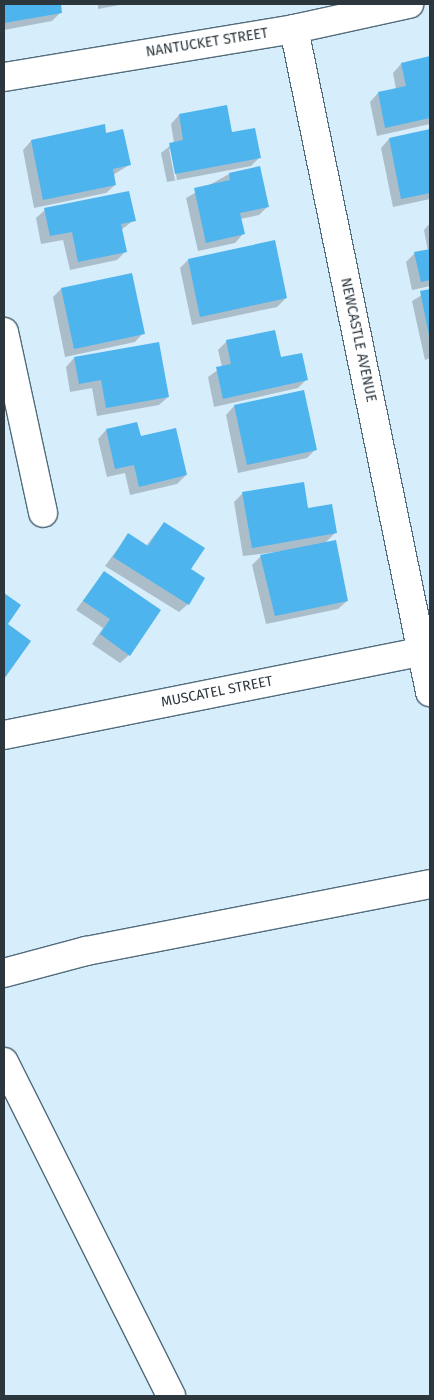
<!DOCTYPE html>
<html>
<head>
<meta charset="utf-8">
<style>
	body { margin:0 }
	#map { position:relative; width:434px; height:1400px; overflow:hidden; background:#d6edfc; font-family:"Fira Sans",sans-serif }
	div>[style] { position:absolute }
	.shadow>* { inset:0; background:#0003 }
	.building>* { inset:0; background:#4db4ed }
	.roads { filter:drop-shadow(1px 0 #526c7c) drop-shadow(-1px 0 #526c7c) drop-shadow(0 1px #526c7c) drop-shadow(0 -1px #526c7c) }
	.minor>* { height:28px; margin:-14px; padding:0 14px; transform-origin:14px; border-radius:14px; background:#fff }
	span { translate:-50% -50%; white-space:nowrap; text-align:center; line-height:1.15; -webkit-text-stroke:4px #fff; paint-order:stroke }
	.street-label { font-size:14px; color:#2b363d }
	.frame { position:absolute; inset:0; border:5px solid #2b363d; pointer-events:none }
</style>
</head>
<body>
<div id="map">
	<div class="shadow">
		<div style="clip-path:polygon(4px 4px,60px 4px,61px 12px,52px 21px,4px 30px)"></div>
		<div style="clip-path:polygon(98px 4px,125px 4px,98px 9px)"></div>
		<div style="clip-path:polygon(430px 58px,430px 124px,377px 136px,370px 102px,378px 93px,396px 89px,393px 73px,401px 64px)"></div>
		<div style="clip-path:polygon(evenodd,179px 115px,231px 133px,259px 158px,251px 166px,167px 182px,161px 153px,174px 143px,171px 124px,179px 115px,169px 149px,172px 149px,177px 180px,175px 180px,169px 149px)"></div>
		<div style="clip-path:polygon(430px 131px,430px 199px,393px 207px,381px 148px,389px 139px)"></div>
		<div style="clip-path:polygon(31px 141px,129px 165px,113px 175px,115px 185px,106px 193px,34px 208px,23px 150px)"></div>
		<div style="clip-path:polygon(229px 174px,268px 206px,259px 215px,240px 219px,243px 234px,235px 243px,198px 251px,186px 198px)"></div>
		<div style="clip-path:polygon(45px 210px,134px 220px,121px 230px,125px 252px,117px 260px,70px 270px,63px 240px,41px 244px,36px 218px)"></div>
		<div style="clip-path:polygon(430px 223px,430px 286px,412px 290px,406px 262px,415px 253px,428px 251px,424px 230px)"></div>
		<div style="clip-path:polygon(188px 260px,286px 298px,277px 307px,192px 325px,180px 268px)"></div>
		<div style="clip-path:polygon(61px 289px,143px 333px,135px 342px,65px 357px,53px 297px)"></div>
		<div style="clip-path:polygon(430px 290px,430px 358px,425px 360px,412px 301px)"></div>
		<div style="clip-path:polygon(227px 341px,280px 359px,306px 380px,298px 388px,214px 407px,208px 377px,222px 367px,218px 350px)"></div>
		<div style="clip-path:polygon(74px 358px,168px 397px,159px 405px,97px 416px,92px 388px,70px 392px,66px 367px)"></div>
		<div style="clip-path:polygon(234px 406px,315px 450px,307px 458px,238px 473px,226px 415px)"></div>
		<div style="clip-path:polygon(106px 430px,140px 438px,186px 475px,177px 484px,130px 495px,125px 473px,107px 477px,98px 439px)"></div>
		<div style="clip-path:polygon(242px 494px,307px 509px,335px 533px,325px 543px,347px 601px,338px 609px,266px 624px,252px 565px,260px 557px,291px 550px,243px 556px,234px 502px)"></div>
		<div style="clip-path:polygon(164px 523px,190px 569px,188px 604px,179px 612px,105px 566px,128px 535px,146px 546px)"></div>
		<div style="clip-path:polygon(104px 572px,129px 655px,120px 663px,92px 644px,103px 628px,76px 610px)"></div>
		<div style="clip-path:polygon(4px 595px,19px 606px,6px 624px,30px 641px,4px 677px)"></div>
	</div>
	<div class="building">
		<div style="clip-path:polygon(4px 4px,61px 4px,62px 13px,4px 23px)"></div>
		<div style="clip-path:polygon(430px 56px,430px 118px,385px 128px,378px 92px,406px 86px,401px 63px)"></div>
		<div style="clip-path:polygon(227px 105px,232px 132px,255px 128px,261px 158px,175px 174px,169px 143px,183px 140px,179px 114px)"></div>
		<div style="clip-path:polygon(105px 124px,106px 133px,123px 129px,131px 165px,113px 169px,116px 185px,43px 200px,31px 140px)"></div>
		<div style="clip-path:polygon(430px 129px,430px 193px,401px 199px,389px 138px)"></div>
		<div style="clip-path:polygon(260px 166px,269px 207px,240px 213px,245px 234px,206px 243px,194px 188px,230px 180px,229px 173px)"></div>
		<div style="clip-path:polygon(129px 191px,136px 221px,121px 224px,127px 252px,78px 262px,72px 232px,50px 236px,44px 208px)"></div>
		<div style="clip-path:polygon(275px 240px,287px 298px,200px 317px,188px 259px)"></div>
		<div style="clip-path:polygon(430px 249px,430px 280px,421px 282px,414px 252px)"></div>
		<div style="clip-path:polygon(132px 273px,145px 334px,74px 349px,61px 288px)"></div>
		<div style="clip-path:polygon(430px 289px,430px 335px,429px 335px,420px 291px)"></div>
		<div style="clip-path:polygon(275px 330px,281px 357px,302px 353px,308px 380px,223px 399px,216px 367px,231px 364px,226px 340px)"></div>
		<div style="clip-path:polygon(159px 342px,169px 397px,106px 408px,101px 380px,79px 384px,74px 357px)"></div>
		<div style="clip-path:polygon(304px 390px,317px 450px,247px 465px,234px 405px)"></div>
		<div style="clip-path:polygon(137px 422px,141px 436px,176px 428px,187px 475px,139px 487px,134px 465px,115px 469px,106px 429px)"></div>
		<div style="clip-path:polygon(304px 482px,308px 508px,332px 504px,337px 533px,252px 548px,242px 492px)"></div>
		<div style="clip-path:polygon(164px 522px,205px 548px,191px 569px,205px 578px,189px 605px,113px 557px,128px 533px,148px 546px)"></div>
		<div style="clip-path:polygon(336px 540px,348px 601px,275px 616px,260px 555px)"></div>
		<div style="clip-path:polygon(104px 571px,161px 610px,130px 656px,100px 634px,110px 619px,83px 601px)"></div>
		<div style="clip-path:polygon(4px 593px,21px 605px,8px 624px,31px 641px,4px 679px)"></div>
	</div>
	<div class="roads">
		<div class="minor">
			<div style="left:294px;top:29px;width:677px;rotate:78.41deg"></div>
			<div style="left:4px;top:77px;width:294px;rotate:-9.4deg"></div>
			<div style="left:294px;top:29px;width:118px;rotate:-12.3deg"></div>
			<div style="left:4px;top:332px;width:185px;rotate:77.8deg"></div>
			<div style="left:4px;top:735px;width:434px;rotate:-11.3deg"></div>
			<div style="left:4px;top:973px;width:85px;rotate:-15deg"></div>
			<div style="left:86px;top:951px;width:350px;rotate:-11deg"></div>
			<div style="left:4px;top:1062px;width:373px;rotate:63.4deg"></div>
		</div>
	</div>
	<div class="street-label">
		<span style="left:207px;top:43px;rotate:-9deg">NANTUCKET STREET</span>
		<span style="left:358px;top:340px;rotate:78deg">NEWCASTLE AVENUE</span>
		<span style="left:217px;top:692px;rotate:-11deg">MUSCATEL STREET</span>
	</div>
	<div class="frame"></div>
</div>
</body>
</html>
